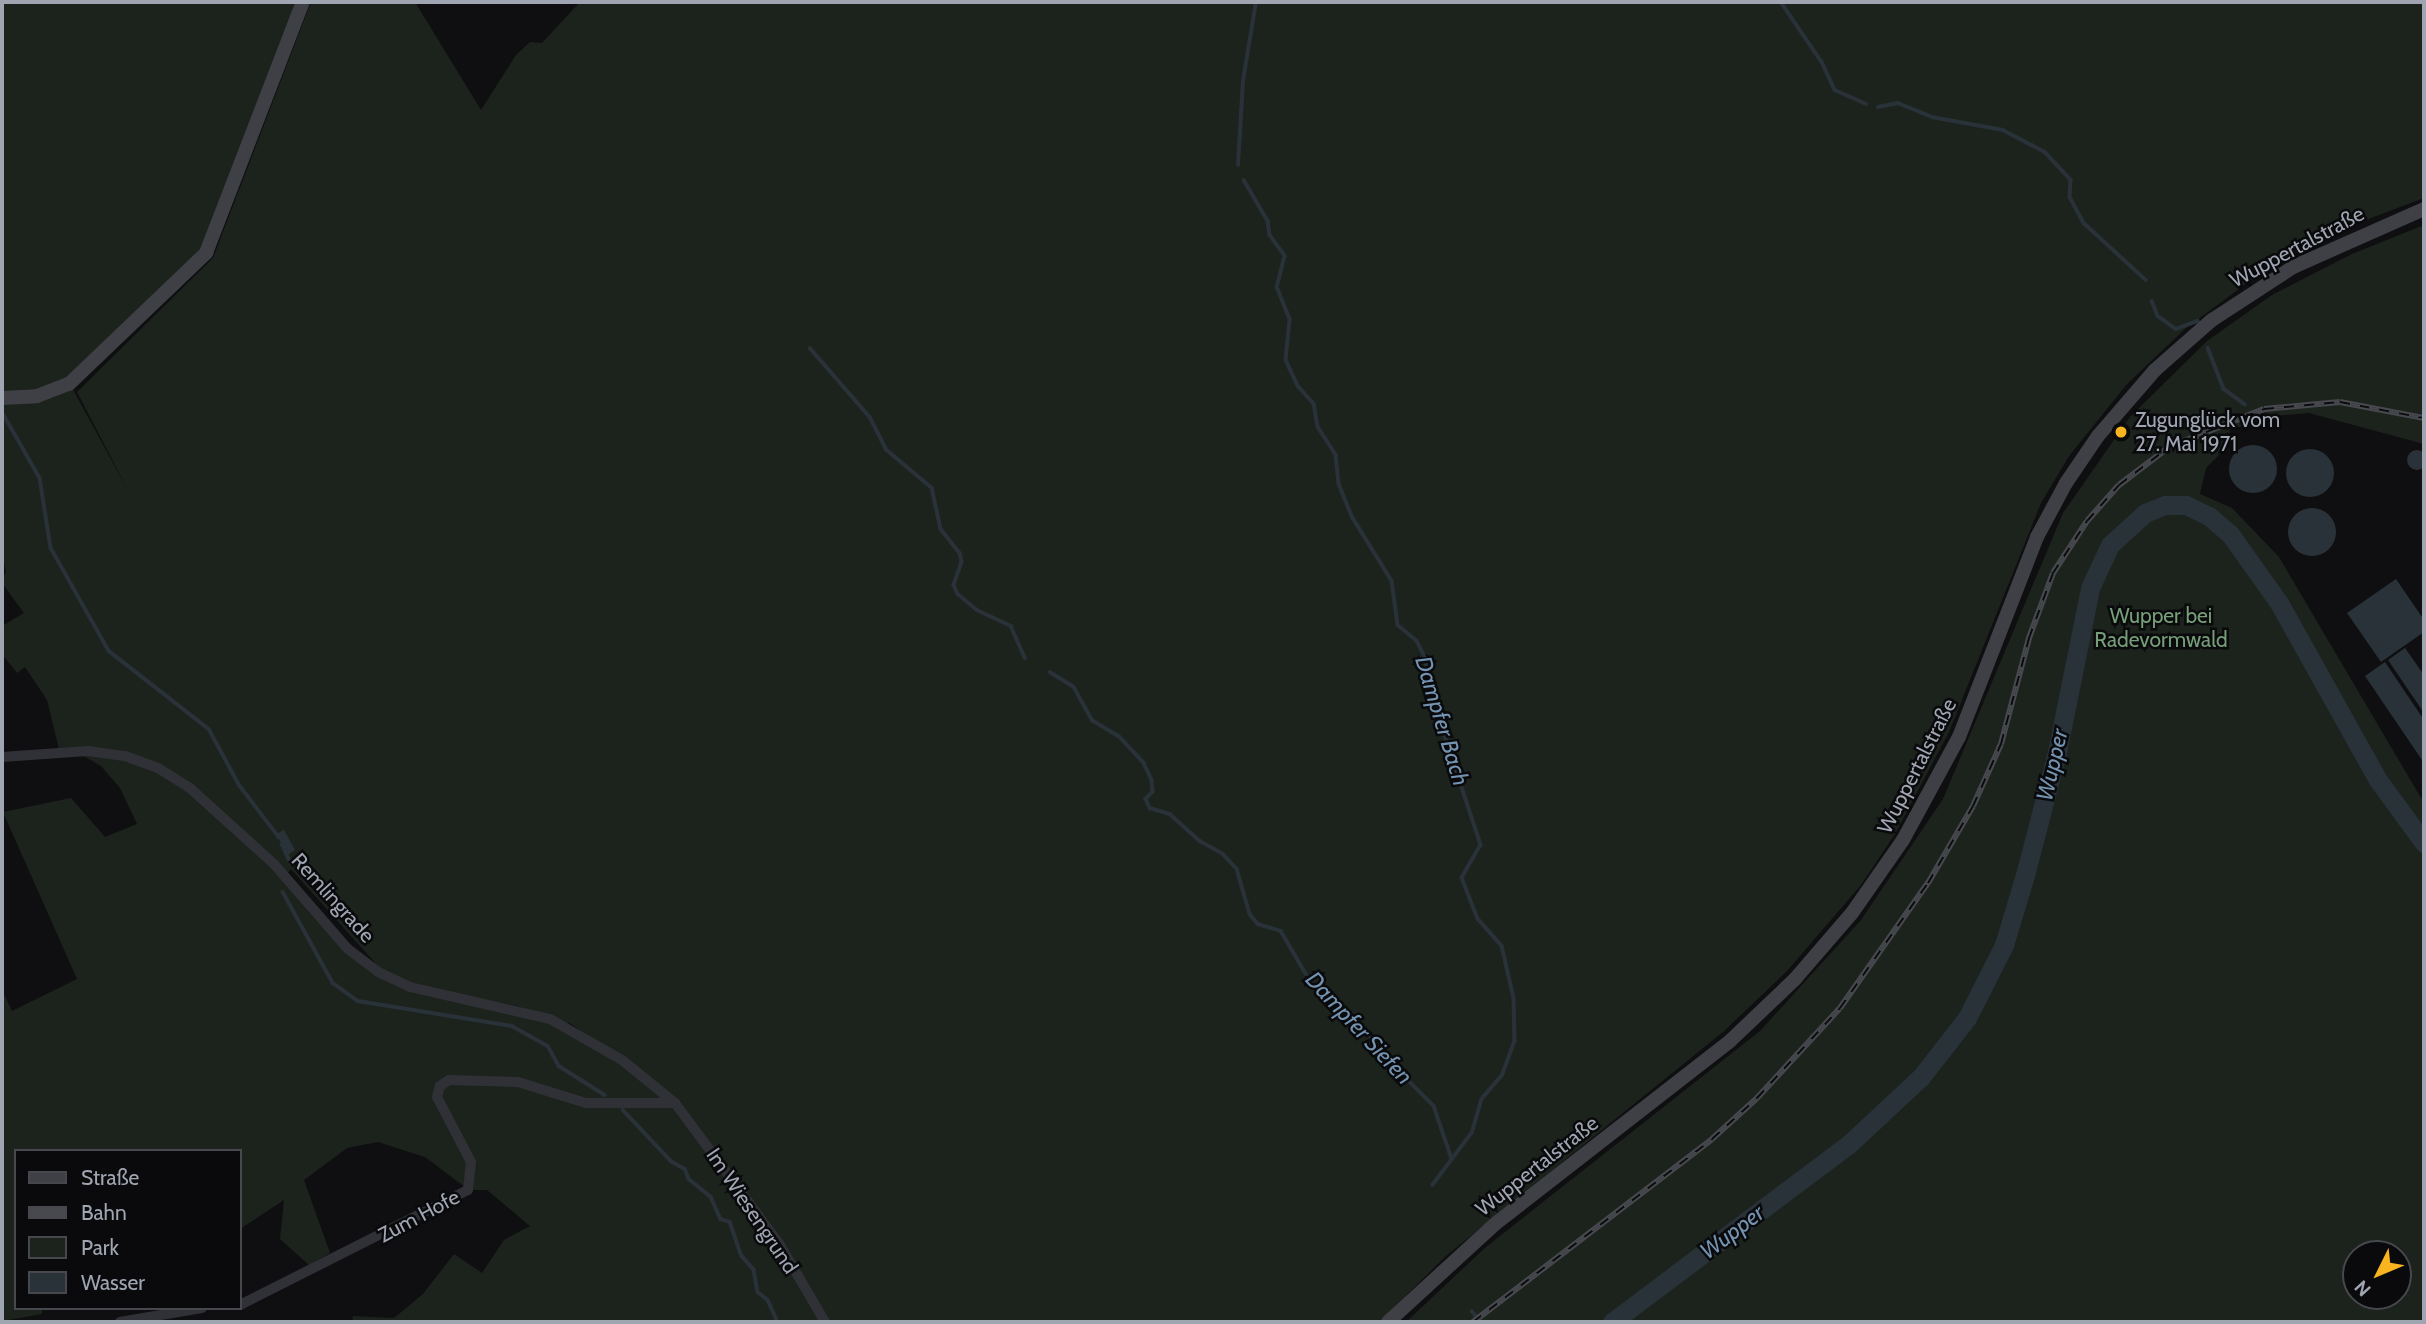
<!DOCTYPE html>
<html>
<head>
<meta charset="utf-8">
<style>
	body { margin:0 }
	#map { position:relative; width:2426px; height:1324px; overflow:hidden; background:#0f0f11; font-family:Cabin,sans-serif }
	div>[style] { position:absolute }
	.green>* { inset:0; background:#1c231d }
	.water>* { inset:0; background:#293239 }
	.round { border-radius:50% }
	.stream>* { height:3.5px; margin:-1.75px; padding:0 1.75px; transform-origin:1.75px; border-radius:1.75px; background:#293239 }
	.river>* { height:19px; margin:-9.5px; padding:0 9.5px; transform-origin:9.5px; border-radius:9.5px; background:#293239 }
	.street>* { height:10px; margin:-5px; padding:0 5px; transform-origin:5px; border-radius:5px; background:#303136 }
	.secondary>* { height:14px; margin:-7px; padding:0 7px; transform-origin:7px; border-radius:7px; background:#3e4046 }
	.rail>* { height:6px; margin-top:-3px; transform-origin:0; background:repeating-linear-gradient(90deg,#0a0a0c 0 10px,#47494f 0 20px); box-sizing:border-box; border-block:2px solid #47494f }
	.dots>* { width:19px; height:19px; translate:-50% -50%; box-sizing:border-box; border:4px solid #0a0a0c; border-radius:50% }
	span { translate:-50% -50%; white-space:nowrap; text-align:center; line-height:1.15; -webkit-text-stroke:5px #0a0a0c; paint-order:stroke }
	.street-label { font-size:21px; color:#a0a5b2 }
	.poi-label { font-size:21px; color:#a0a5b2 }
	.left { translate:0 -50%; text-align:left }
	.park-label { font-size:21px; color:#769e79 }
	.water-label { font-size:23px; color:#7493b0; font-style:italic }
	.frame { position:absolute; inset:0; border:4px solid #a0a5b2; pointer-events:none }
	.legend { position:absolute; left:14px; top:1149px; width:228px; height:161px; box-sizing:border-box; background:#0a0a0c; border:2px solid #46484e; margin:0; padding:9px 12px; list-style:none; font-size:21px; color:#a0a5b2 }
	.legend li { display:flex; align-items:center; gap:14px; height:35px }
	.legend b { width:35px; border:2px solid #46484e }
	.north { position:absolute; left:2342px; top:1240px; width:70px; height:70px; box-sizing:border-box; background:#0a0a0c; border:2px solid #46484e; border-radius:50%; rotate:227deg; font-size:19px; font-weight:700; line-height:28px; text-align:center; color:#a0a5b2 }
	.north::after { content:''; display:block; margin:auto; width:24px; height:32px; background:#f8b520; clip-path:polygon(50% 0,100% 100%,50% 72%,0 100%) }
</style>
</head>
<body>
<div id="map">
	<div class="green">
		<div style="clip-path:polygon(2px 2px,303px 2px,216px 234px,69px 384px,2px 398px)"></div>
		<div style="clip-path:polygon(evenodd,311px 2px,415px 2px,481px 110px,516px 55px,530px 42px,542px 43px,580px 2px,2424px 2px,2424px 198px,2342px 229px,2259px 274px,2185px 329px,2127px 384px,2069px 456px,2041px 503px,1949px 732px,1895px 834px,1861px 885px,1787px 971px,1723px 1032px,1446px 1256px,1379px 1322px,829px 1322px,778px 1234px,687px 1116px,651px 1080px,747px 1196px,825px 1322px,352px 1322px,353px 1316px,394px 1318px,423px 1294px,454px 1254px,482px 1273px,504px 1240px,530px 1226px,487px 1190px,469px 1190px,425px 1157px,378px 1142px,347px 1148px,304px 1180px,330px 1253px,309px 1265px,280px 1239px,284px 1200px,240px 1229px,240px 1151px,16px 1151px,16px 1308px,42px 1308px,42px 1314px,2px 1321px,2px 990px,12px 1011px,77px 979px,3px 812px,71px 798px,105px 837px,137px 824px,120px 788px,101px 766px,73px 750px,59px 749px,47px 700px,25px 667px,17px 673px,2px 654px,2px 626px,24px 613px,2px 583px,6px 571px,2px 556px,2px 400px,71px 386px,129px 492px,77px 392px,213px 258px,311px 2px,291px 869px,386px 975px,411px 985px,518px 1006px,571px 1024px,620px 1057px,550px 1019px,391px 981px,327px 926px,287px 874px,291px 869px)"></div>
		<div style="clip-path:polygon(evenodd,2424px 225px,2424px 444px,2309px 413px,2274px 416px,2230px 430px,2226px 448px,2206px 468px,2200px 494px,2232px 508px,2279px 557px,2424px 803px,2424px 1322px,1406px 1322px,1486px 1247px,1760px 1031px,1861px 920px,1943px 799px,2063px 513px,2130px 417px,2207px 341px,2272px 295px,2352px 254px,2424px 225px,2398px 1254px,2398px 1296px,2356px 1296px,2356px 1254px,2398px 1254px)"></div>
	</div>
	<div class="water">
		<div class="round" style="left:2229px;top:445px;width:48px;height:48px"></div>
		<div class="round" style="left:2286px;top:449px;width:48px;height:48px"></div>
		<div class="round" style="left:2407px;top:450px;width:20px;height:20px"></div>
		<div class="round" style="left:2288px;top:508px;width:48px;height:48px"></div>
		<div style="clip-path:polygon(2396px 579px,2424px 620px,2424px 632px,2381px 662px,2347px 613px)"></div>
		<div style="clip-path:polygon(2405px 648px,2424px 675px,2424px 713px,2388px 660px)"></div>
		<div style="clip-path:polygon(2385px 662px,2424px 720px,2424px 763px,2365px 676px)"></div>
		<div style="clip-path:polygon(284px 830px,295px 850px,288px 855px,276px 834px)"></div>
	</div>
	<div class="stream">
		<div style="left:1781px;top:2px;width:73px;rotate:55.7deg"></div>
		<div style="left:1822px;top:62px;width:31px;rotate:65deg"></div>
		<div style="left:1835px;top:90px;width:34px;rotate:24deg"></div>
		<div style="left:1878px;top:107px;width:20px;rotate:-11deg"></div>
		<div style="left:1898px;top:103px;width:37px;rotate:22deg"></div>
		<div style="left:1932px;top:117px;width:72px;rotate:10.4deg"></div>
		<div style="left:2003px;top:130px;width:47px;rotate:27.6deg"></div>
		<div style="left:2045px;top:152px;width:38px;rotate:47deg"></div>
		<div style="left:2071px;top:180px;width:17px;rotate:93deg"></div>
		<div style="left:2070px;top:197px;width:30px;rotate:62deg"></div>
		<div style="left:2084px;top:223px;width:84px;rotate:42.6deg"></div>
		<div style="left:1238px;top:165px;width:84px;rotate:-86.6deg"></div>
		<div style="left:1243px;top:81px;width:80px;rotate:-80.7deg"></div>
		<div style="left:1244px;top:180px;width:48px;rotate:59.7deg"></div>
		<div style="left:1268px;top:221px;width:14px;rotate:82deg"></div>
		<div style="left:1270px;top:235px;width:26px;rotate:54deg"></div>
		<div style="left:1285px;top:256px;width:32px;rotate:104deg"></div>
		<div style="left:1277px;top:287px;width:35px;rotate:68deg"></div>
		<div style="left:1290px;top:320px;width:40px;rotate:95.7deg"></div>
		<div style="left:1286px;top:360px;width:29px;rotate:65deg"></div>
		<div style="left:1298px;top:386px;width:24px;rotate:48deg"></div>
		<div style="left:1314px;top:404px;width:23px;rotate:80deg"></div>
		<div style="left:1318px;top:427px;width:33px;rotate:57deg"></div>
		<div style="left:1336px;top:455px;width:29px;rotate:84deg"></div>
		<div style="left:1339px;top:484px;width:37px;rotate:68deg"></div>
		<div style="left:1353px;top:518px;width:74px;rotate:58.2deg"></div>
		<div style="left:1392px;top:581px;width:44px;rotate:82.2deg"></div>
		<div style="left:1398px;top:625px;width:25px;rotate:40deg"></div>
		<div style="left:1417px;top:641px;width:18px;rotate:63deg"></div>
		<div style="left:1425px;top:657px;width:40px;rotate:80deg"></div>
		<div style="left:1432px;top:696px;width:157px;rotate:71.8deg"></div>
		<div style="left:1481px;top:845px;width:38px;rotate:120deg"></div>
		<div style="left:1462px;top:878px;width:44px;rotate:68.7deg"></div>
		<div style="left:1478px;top:919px;width:36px;rotate:48deg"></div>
		<div style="left:1502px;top:946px;width:53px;rotate:77deg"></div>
		<div style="left:1514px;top:998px;width:43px;rotate:88.7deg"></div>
		<div style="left:1515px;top:1041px;width:37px;rotate:110deg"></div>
		<div style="left:1502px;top:1076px;width:30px;rotate:131deg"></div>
		<div style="left:1482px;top:1099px;width:35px;rotate:106deg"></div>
		<div style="left:1472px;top:1133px;width:65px;rotate:126.9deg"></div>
		<div style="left:2152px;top:301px;width:16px;rotate:68deg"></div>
		<div style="left:2158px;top:316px;width:22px;rotate:36deg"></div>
		<div style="left:2176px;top:329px;width:23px;rotate:-20deg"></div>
		<div style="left:810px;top:348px;width:91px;rotate:49deg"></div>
		<div style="left:870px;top:417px;width:37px;rotate:63deg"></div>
		<div style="left:887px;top:450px;width:59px;rotate:40.2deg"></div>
		<div style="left:932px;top:488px;width:42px;rotate:77.6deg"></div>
		<div style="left:941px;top:529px;width:31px;rotate:52deg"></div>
		<div style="left:960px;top:553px;width:9px;rotate:77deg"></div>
		<div style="left:962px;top:562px;width:24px;rotate:109deg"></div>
		<div style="left:954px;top:585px;width:10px;rotate:66deg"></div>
		<div style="left:958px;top:594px;width:25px;rotate:40deg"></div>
		<div style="left:977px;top:610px;width:38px;rotate:25deg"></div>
		<div style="left:1011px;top:626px;width:35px;rotate:66deg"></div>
		<div style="left:2208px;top:348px;width:44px;rotate:68.7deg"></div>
		<div style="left:2224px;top:389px;width:26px;rotate:36deg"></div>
		<div style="left:4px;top:415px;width:73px;rotate:60.3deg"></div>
		<div style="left:40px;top:478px;width:71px;rotate:81.1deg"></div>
		<div style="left:51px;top:548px;width:118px;rotate:60.6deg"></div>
		<div style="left:109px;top:651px;width:127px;rotate:38deg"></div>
		<div style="left:209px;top:729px;width:65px;rotate:61.5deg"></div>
		<div style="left:240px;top:786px;width:64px;rotate:52.6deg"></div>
		<div style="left:2186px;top:505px;width:7px;rotate:-82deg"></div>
		<div style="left:1050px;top:672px;width:28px;rotate:32deg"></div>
		<div style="left:1074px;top:687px;width:38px;rotate:61deg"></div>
		<div style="left:1092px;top:720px;width:31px;rotate:31deg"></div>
		<div style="left:1119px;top:736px;width:37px;rotate:47deg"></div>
		<div style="left:1144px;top:763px;width:19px;rotate:65deg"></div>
		<div style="left:1152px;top:780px;width:12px;rotate:85deg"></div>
		<div style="left:1153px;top:792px;width:10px;rotate:135deg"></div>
		<div style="left:1146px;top:799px;width:10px;rotate:66deg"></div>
		<div style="left:1150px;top:808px;width:21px;rotate:17deg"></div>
		<div style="left:1170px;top:814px;width:40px;rotate:42deg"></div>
		<div style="left:1200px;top:841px;width:26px;rotate:29deg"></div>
		<div style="left:1223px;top:854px;width:21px;rotate:47deg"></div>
		<div style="left:1237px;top:869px;width:47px;rotate:73.9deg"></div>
		<div style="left:1250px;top:914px;width:13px;rotate:51deg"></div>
		<div style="left:1258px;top:924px;width:24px;rotate:17deg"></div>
		<div style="left:1281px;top:931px;width:61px;rotate:59.7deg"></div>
		<div style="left:1312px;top:984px;width:87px;rotate:41.7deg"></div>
		<div style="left:1377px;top:1042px;width:13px;rotate:67deg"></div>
		<div style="left:1382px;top:1054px;width:74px;rotate:45deg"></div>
		<div style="left:1434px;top:1106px;width:56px;rotate:71.2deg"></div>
		<div style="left:282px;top:844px;width:21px;rotate:65deg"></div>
		<div style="left:283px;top:892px;width:104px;rotate:61.2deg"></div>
		<div style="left:333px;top:983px;width:31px;rotate:36deg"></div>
		<div style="left:358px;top:1001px;width:156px;rotate:9.2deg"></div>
		<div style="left:512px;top:1026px;width:41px;rotate:29.1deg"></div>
		<div style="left:548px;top:1046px;width:23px;rotate:61deg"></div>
		<div style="left:559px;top:1066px;width:54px;rotate:32.2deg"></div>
		<div style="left:623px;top:1110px;width:70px;rotate:46.7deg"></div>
		<div style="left:671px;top:1161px;width:16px;rotate:30deg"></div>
		<div style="left:685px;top:1169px;width:11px;rotate:68deg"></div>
		<div style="left:689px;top:1179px;width:28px;rotate:39deg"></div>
		<div style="left:711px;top:1197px;width:24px;rotate:66deg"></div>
		<div style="left:721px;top:1219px;width:9px;rotate:18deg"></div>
		<div style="left:730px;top:1222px;width:36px;rotate:71deg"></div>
		<div style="left:742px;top:1256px;width:18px;rotate:49deg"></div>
		<div style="left:754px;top:1270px;width:22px;rotate:80deg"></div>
		<div style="left:758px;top:1292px;width:13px;rotate:39deg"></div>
		<div style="left:768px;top:1300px;width:24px;rotate:66deg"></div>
		<div style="left:1472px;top:1311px;width:14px;rotate:51deg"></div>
	</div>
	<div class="river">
		<div style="left:1612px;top:1322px;width:295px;rotate:-36.9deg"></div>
		<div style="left:1848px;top:1145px;width:100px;rotate:-43deg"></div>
		<div style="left:1921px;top:1077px;width:75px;rotate:-52.1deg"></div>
		<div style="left:1967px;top:1018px;width:82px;rotate:-63.1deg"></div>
		<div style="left:2004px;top:945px;width:73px;rotate:-73.3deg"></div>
		<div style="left:2025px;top:875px;width:127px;rotate:-75.4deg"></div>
		<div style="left:2057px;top:752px;width:167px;rotate:-78.6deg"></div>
		<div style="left:2090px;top:588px;width:47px;rotate:-65.1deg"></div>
		<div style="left:2110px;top:545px;width:47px;rotate:-42.4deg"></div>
		<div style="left:2145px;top:513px;width:22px;rotate:-22deg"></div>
		<div style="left:2165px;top:505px;width:21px"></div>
		<div style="left:2186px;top:505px;width:25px;rotate:26deg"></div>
		<div style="left:2209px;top:516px;width:28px;rotate:41deg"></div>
		<div style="left:2230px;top:534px;width:85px;rotate:54.6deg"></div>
		<div style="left:2279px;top:603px;width:203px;rotate:60.8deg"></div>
		<div style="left:2378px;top:780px;width:78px;rotate:53.9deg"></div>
	</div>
	<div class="street">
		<div style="left:2px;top:757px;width:86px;rotate:-4deg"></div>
		<div style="left:88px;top:751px;width:37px;rotate:8deg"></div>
		<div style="left:125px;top:756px;width:35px;rotate:20deg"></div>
		<div style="left:158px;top:768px;width:39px;rotate:32deg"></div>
		<div style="left:191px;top:789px;width:112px;rotate:42.1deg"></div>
		<div style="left:274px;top:864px;width:113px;rotate:49deg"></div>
		<div style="left:348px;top:949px;width:38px;rotate:37deg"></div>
		<div style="left:378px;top:972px;width:35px;rotate:25deg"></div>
		<div style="left:410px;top:987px;width:144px;rotate:12.9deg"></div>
		<div style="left:550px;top:1019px;width:83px;rotate:29.7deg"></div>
		<div style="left:622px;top:1060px;width:68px;rotate:39.1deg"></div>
		<div style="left:675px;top:1103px;width:177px;rotate:53.5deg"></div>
		<div style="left:780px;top:1245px;width:89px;rotate:59.7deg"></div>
		<div style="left:240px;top:1305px;width:255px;rotate:-26.8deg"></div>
		<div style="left:468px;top:1190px;width:28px;rotate:-84deg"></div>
		<div style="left:471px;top:1162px;width:73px;rotate:-117.6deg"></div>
		<div style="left:437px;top:1097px;width:11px;rotate:-75deg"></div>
		<div style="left:440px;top:1086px;width:11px;rotate:-34deg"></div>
		<div style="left:449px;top:1080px;width:69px;rotate:1.7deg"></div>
		<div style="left:518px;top:1082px;width:71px;rotate:17.2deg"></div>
		<div style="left:586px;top:1103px;width:89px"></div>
		<div style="left:120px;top:1322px;width:83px;rotate:-9.7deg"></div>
	</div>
	<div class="secondary">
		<div style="left:2px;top:398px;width:35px;rotate:-3deg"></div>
		<div style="left:37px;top:396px;width:34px;rotate:-21deg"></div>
		<div style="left:69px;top:384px;width:190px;rotate:-43.7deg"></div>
		<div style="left:206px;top:253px;width:269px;rotate:-68.9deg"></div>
		<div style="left:1388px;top:1322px;width:145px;rotate:-42.5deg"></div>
		<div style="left:1495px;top:1224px;width:298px;rotate:-37.9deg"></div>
		<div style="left:1730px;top:1041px;width:90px;rotate:-43.6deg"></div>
		<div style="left:1795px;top:979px;width:87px;rotate:-49.2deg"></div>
		<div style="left:1852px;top:913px;width:89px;rotate:-55.1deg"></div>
		<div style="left:1903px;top:840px;width:117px;rotate:-61.5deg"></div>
		<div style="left:1959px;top:737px;width:215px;rotate:-68.7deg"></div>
		<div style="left:2037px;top:537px;width:61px;rotate:-61.8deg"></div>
		<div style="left:2066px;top:483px;width:57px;rotate:-55.8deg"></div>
		<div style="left:2098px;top:436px;width:87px;rotate:-49.2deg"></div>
		<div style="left:2155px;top:370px;width:76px;rotate:-41.3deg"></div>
		<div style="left:2212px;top:320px;width:97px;rotate:-33.2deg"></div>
		<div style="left:2293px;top:267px;width:143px;rotate:-23.9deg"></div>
	</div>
	<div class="rail">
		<div style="left:1473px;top:1322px;width:301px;rotate:-37.4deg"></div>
		<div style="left:1712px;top:1139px;width:61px;rotate:-42.3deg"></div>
		<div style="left:1757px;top:1098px;width:122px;rotate:-47.3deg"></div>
		<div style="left:1840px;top:1008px;width:153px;rotate:-54.9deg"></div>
		<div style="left:1928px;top:883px;width:89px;rotate:-59.7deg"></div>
		<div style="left:1973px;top:806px;width:68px;rotate:-65.7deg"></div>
		<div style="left:2001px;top:744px;width:110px;rotate:-75.2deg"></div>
		<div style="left:2029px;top:638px;width:69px;rotate:-69.7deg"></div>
		<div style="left:2053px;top:573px;width:62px;rotate:-56.8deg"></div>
		<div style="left:2087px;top:521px;width:48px;rotate:-48.4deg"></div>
		<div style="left:2119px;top:485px;width:63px;rotate:-37.2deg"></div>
		<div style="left:2169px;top:447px;width:102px;rotate:-21.8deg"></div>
		<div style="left:2264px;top:409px;width:76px;rotate:-5.3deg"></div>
		<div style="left:2340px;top:402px;width:86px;rotate:10.8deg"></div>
	</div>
	<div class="dots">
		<div style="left:2121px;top:432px;background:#f8b520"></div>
	</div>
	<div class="street-label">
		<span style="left:2297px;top:247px;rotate:-28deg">Wuppertalstraße</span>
		<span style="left:1917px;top:766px;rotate:-63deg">Wuppertalstraße</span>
		<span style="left:333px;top:898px;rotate:48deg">Remlingrade</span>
		<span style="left:1537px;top:1166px;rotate:-38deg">Wuppertalstraße</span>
		<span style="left:752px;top:1211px;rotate:56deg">Im Wiesengrund</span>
		<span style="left:419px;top:1216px;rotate:-28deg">Zum Hofe</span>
	</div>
	<div class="poi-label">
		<span class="left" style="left:2135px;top:432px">Zugunglück vom<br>27. Mai 1971</span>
	</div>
	<div class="park-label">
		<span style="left:2161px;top:628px">Wupper bei<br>Radevormwald</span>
	</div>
	<div class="water-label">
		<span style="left:1442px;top:721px;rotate:73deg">Dampfer Bach</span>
		<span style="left:2052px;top:765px;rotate:-77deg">Wupper</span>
		<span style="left:1359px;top:1028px;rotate:47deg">Dampfer Siefen</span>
		<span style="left:1732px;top:1232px;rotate:-37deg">Wupper</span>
	</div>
	<div class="frame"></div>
	<ul class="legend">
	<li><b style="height:9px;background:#3e4046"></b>Straße</li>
	<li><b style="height:9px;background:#47494f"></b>Bahn</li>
	<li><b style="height:19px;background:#1c231d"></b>Park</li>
	<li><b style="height:19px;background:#293239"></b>Wasser</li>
	</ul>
	<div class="north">N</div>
</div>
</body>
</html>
